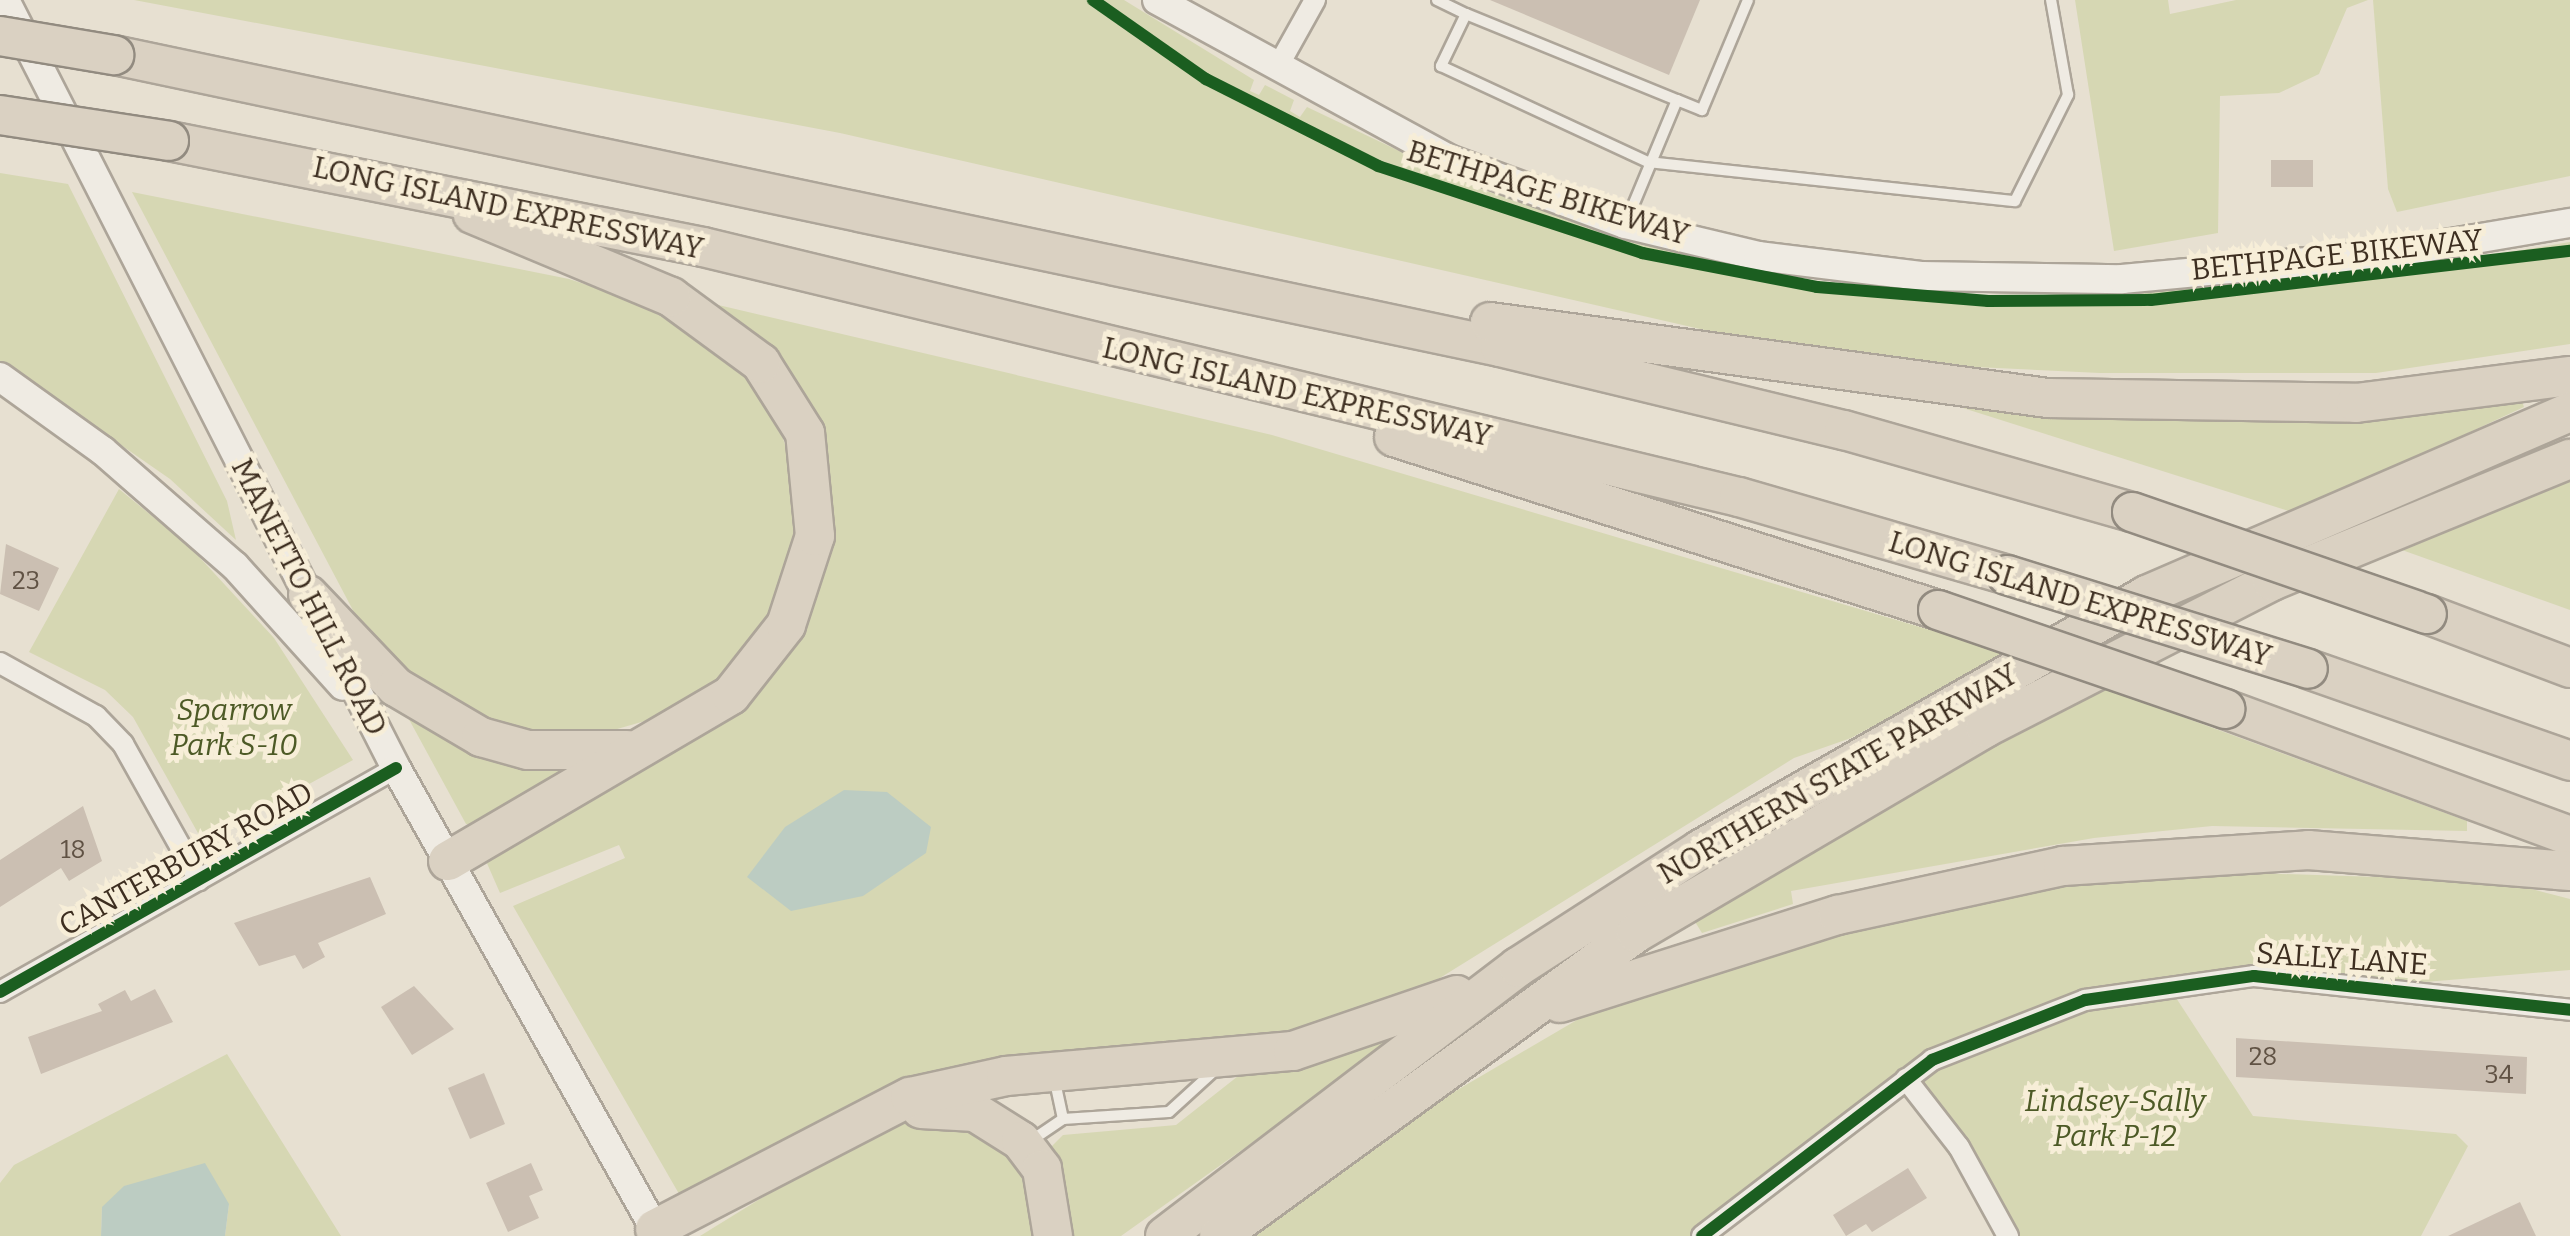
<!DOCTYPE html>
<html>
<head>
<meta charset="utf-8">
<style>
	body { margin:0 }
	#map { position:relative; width:2570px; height:1236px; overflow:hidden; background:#e7e0d1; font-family:Bitter,serif }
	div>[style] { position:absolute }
	.green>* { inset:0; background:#d6d7b3 }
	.water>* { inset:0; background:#bcccc2 }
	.building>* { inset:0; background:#cbbfb2 }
	.roads { filter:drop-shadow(2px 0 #ada599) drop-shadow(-2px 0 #ada599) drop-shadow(0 2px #ada599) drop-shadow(0 -2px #ada599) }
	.lane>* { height:10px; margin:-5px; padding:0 5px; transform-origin:5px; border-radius:5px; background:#efebe3 }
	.street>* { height:20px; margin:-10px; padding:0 10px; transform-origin:10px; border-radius:10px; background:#efebe3 }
	.secondary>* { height:28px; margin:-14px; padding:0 14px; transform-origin:14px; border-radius:14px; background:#efebe3 }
	.highway>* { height:38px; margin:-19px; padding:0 19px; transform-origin:19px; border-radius:19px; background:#dad1c2 }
	.bridges { filter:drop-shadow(2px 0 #928b80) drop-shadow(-2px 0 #928b80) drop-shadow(0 2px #928b80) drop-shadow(0 -2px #928b80) }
	.highway-bridge>* { height:38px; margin:-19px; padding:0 19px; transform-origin:19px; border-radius:19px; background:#dad1c2 }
	.cycleway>* { height:12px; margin:-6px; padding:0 6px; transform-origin:6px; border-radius:6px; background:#1b5e20 }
	span { translate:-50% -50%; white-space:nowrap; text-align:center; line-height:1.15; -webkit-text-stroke:9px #f7eed8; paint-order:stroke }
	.number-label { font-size:25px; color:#605244 }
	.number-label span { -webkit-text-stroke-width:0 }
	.street-label { font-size:30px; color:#3d2e20 }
	.park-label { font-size:30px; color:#4d5a26; font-style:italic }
</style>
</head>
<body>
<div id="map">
	<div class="green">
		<div style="clip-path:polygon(134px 0,1124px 0,1254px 80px,1250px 91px,1259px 95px,1265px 85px,1294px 100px,1290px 111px,1300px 117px,1307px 107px,1477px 188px,1706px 261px,1828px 285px,2013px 297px,2353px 278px,2570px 242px,2570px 344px,2376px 373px,2100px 373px,1933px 365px,1744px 339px,840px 133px)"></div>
		<div style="clip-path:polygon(2075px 0,2168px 0,2170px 14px,2236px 0,2368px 0,2347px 8px,2319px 74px,2279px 93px,2220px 96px,2218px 233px,2114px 251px)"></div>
		<div style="clip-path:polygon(2373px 0,2570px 0,2570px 176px,2397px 212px,2388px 189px)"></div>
		<div style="clip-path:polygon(0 173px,68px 184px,227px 501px,236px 540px,170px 479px,0 361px)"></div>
		<div style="clip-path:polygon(132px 192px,569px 279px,633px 300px,721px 352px,772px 403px,799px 490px,792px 580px,746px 656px,683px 710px,586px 738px,496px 729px,413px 688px,356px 616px)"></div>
		<div style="clip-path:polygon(714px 304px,1272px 435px,2008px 653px,1851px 738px,1794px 758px,1398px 1004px,1307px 1036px,1047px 1058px,682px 1199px,513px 906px,625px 858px,619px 845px,500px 893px,486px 861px,736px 709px,830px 541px,830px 472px,809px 406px,773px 352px)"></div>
		<div style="clip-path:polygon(2519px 393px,2524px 407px,2295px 513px,1922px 395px)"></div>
		<div style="clip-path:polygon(2570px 474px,2570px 610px,2388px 545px)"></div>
		<div style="clip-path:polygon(119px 489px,190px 547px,274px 638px,353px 760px,203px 842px,133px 717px,105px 690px,29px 652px)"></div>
		<div style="clip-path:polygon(2093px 684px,2467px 821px,2467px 831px,2212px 826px,2094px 838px,1791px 891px,1793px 904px,1702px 933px,1692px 917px)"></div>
		<div style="clip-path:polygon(393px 690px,562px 767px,564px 779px,478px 826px,466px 824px)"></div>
		<div style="clip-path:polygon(2221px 872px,2500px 881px,2570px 899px,2570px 970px,2365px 987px,2169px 987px,2253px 1116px,2456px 1134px,2468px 1146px,2421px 1236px,2010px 1236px,1911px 1081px,1711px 1236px,1253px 1236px,1418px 1113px,1635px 986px,1644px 999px,1721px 955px,2052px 882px)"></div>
		<div style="clip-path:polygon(1400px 1027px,1357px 1068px,1121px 1236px,1059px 1236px,1043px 1155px,1063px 1135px,1176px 1125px,1247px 1069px)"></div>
		<div style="clip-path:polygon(227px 1054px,341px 1236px,225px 1236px,229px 1204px,102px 1207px,101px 1236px,0 1236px,0 1183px,14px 1165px)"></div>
		<div style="clip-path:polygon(961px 1118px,1009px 1139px,1030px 1174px,1041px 1236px,700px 1236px,836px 1152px,905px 1123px)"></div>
	</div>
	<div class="water">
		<div style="clip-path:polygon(844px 790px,887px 792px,931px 827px,926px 853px,863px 896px,791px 911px,747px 877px,785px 827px)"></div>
		<div style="clip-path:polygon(205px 1163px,229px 1204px,225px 1236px,101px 1236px,102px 1207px,124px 1186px)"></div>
	</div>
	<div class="building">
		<div style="clip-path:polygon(1490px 0,1700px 0,1669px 75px)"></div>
		<div style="clip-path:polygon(2271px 160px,2313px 160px,2313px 187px,2271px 187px)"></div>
		<div style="clip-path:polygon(6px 544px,59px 568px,39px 611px,0 594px)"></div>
		<div style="clip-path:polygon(83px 806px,102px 861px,69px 881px,61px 868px,0 907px,0 860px)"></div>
		<div style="clip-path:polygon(370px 877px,386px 914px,318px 943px,325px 957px,303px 969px,295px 955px,259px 966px,234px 923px)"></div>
		<div style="clip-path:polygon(414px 986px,454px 1029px,412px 1055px,381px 1007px)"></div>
		<div style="clip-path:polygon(155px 989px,173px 1022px,41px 1074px,28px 1037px,102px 1011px,98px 1004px,125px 990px,131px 1001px)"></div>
		<div style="clip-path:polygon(2236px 1038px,2527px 1057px,2526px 1094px,2236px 1077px)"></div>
		<div style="clip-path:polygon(484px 1073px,505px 1124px,470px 1139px,448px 1088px)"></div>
		<div style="clip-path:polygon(531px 1163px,543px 1190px,529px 1196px,539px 1218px,508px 1232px,486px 1183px)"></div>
		<div style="clip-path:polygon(1908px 1168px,1927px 1198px,1872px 1232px,1866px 1224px,1846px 1236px,1833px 1215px)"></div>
		<div style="clip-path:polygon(2520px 1202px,2536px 1236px,2448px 1236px)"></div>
	</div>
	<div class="roads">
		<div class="lane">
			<div style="left:1437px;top:0;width:32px;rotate:26deg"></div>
			<div style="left:1466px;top:14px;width:58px;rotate:115.7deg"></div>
			<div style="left:1441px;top:66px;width:228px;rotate:24.9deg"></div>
			<div style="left:1648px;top:162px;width:369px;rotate:6.1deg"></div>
			<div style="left:2015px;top:201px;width:119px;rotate:-63.4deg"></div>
			<div style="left:2068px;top:95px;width:97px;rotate:-100.1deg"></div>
			<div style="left:1466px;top:14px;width:228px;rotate:22.2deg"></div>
			<div style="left:1677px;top:100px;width:130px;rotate:112.6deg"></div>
			<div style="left:1677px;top:100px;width:27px;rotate:22deg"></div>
			<div style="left:1702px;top:110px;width:119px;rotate:-67.3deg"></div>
			<div style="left:1054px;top:1077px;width:43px;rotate:77.9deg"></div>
			<div style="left:1063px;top:1119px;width:106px;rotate:-3.8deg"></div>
			<div style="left:1169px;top:1112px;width:62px;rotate:-42.4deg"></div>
			<div style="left:1029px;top:1142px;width:41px;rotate:-34.1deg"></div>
		</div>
		<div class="street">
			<div style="left:1277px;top:68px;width:78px;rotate:-60.8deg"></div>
			<div style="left:0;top:663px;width:110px;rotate:28.9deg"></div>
			<div style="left:96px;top:716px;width:39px;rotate:46deg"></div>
			<div style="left:123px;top:744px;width:156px;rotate:60.8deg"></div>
			<div style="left:0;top:992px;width:455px;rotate:-29.5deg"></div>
			<div style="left:1906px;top:1079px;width:86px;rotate:52.1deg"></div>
			<div style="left:1959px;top:1147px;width:102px;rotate:61.2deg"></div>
			<div style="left:1702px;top:1236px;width:290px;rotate:-37.4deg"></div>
			<div style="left:1932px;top:1060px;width:164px;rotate:-21.4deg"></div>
			<div style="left:2085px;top:1000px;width:171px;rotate:-8.1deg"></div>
			<div style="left:2254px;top:976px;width:318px;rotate:6.1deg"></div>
		</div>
		<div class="secondary">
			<div style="left:5px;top:0;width:862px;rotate:63.02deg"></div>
			<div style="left:396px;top:768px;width:537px;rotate:60.67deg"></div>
			<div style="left:1157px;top:0;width:335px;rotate:28.6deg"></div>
			<div style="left:1451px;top:160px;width:185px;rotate:20.2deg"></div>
			<div style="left:1625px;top:224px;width:137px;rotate:13.5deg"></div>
			<div style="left:1758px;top:256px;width:164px;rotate:7deg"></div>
			<div style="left:1921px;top:276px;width:201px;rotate:0.9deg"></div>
			<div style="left:2122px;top:279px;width:259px;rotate:-5.3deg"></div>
			<div style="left:2380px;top:255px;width:193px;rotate:-9.6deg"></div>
			<div style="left:0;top:377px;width:127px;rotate:35.7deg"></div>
			<div style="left:103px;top:451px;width:175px;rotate:41.1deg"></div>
			<div style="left:235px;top:566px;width:161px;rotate:48deg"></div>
		</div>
		<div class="highway">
			<div style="left:114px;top:55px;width:1416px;rotate:11.9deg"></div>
			<div style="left:1500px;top:347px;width:354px;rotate:13.6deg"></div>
			<div style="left:1844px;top:430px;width:299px;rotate:15.9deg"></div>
			<div style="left:169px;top:141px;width:544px;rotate:11.23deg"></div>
			<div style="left:703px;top:247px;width:1066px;rotate:13.57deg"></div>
			<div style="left:1739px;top:497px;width:279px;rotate:16.2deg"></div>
			<div style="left:1490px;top:322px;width:563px;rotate:7.76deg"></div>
			<div style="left:2048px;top:398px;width:308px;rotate:0.9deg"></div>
			<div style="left:2356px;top:403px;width:216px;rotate:-7.2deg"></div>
			<div style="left:1394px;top:437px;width:571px;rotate:17.64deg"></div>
			<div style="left:308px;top:595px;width:127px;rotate:46.3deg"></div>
			<div style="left:396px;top:687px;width:99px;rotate:30.5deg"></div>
			<div style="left:481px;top:737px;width:49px;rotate:15.5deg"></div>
			<div style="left:528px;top:750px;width:99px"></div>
			<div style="left:2427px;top:614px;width:153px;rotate:20.7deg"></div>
			<div style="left:2308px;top:669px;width:278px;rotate:19.3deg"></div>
			<div style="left:2225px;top:709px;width:368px;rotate:20.2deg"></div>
			<div style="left:448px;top:861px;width:328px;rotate:-30.4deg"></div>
			<div style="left:731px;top:695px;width:89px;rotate:-51.8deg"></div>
			<div style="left:786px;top:625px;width:94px;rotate:-72deg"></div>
			<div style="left:815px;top:536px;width:103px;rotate:-95.5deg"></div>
			<div style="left:805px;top:433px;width:83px;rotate:-122.2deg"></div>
			<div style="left:761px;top:363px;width:112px;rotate:-143.7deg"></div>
			<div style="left:671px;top:297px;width:215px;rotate:-157.3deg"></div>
			<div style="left:1560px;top:1003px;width:292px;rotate:-17.6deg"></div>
			<div style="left:1838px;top:915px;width:230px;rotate:-12.3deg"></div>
			<div style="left:2063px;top:866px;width:246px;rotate:-3.7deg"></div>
			<div style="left:2308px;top:850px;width:263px;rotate:4.6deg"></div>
			<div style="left:921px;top:1109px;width:54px;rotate:3.2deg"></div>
			<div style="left:975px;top:1112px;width:54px;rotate:32.2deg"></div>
			<div style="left:1021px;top:1141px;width:35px;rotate:53deg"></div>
			<div style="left:1042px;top:1169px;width:68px;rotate:80.7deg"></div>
			<div style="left:655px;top:1229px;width:287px;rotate:-27.4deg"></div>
			<div style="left:910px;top:1097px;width:98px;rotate:-12.3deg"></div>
			<div style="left:1006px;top:1076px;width:288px;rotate:-5deg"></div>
			<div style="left:1293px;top:1051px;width:173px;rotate:-18.9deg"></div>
			<div style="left:1165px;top:1236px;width:444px;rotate:-37.3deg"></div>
			<div style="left:1518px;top:967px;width:218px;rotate:-32.8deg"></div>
			<div style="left:1701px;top:849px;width:513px;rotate:-29.66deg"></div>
			<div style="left:2147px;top:595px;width:461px;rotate:-23.4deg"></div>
			<div style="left:1219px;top:1236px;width:515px;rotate:-36deg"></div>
			<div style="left:1636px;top:933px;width:405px;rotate:-30.4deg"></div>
			<div style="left:1985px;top:728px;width:322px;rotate:-27.1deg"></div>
			<div style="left:2272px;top:581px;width:322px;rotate:-22.3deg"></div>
		</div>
	</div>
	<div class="bridges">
		<div class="highway-bridge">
			<div style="left:0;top:36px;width:116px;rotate:9.5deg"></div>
			<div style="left:0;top:115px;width:171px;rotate:8.7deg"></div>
			<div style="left:2132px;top:512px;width:312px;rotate:19.1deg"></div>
			<div style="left:2007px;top:575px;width:315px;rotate:17.3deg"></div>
			<div style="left:1938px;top:610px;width:304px;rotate:19deg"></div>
		</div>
	</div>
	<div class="cycleway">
		<div style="left:1093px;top:0;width:138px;rotate:35deg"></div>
		<div style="left:1206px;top:79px;width:193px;rotate:26.8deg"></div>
		<div style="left:1378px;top:166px;width:278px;rotate:18.2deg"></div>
		<div style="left:1642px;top:253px;width:178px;rotate:11deg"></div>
		<div style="left:1817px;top:287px;width:172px;rotate:4.7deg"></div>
		<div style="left:1988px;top:301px;width:163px;rotate:-0.4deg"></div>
		<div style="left:2151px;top:300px;width:422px;rotate:-6.7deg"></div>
		<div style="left:0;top:992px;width:455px;rotate:-29.5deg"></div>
		<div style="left:1702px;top:1236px;width:290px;rotate:-37.4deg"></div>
		<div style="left:1932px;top:1060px;width:164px;rotate:-21.4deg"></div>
		<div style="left:2085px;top:1000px;width:171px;rotate:-8.1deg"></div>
		<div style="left:2254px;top:976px;width:318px;rotate:6.1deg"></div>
	</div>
	<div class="number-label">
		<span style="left:26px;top:581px">23</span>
		<span style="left:73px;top:850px">18</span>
		<span style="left:2263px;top:1057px">28</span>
		<span style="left:2499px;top:1075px">34</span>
	</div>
	<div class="street-label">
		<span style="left:1548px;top:193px;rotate:17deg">BETHPAGE BIKEWAY</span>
		<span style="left:508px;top:208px;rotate:12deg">LONG ISLAND EXPRESSWAY</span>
		<span style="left:2337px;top:255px;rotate:-6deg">BETHPAGE BIKEWAY</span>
		<span style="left:1297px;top:392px;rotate:13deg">LONG ISLAND EXPRESSWAY</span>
		<span style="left:309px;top:597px;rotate:63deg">MANETTO HILL ROAD</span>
		<span style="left:2080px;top:599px;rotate:17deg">LONG ISLAND EXPRESSWAY</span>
		<span style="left:1838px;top:774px;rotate:-30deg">NORTHERN STATE PARKWAY</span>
		<span style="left:186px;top:859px;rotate:-29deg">CANTERBURY ROAD</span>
		<span style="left:2342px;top:959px;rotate:4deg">SALLY LANE</span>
	</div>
	<div class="park-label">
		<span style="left:234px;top:727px">Sparrow<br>Park S-10</span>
		<span style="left:2115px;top:1118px">Lindsey-Sally<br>Park P-12</span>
	</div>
</div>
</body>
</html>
